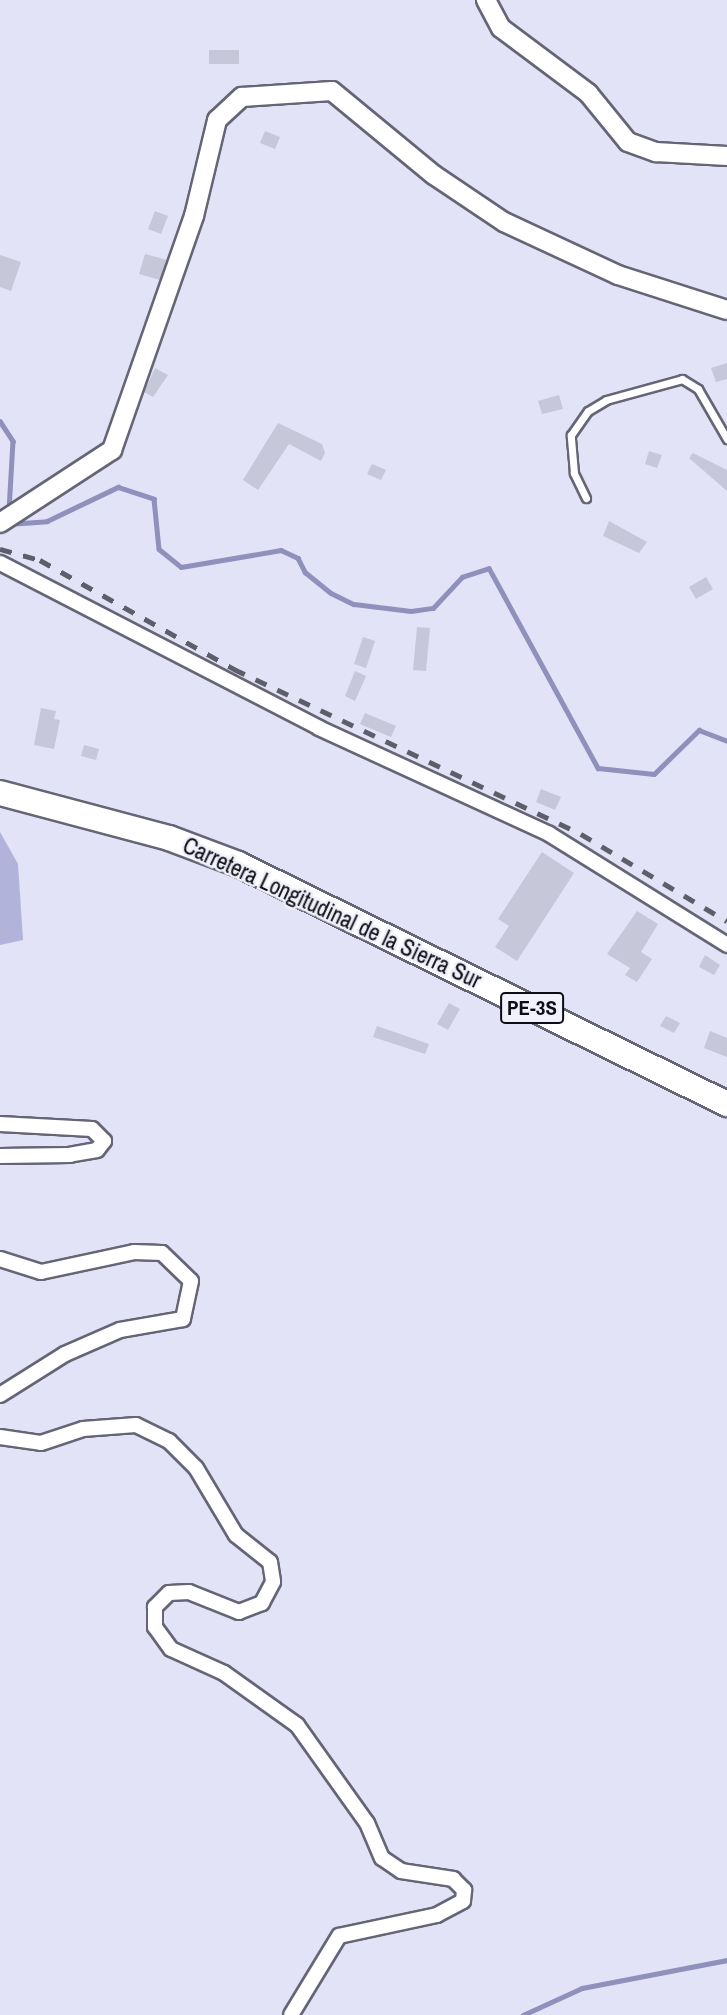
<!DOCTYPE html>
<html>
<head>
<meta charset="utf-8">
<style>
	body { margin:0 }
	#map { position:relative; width:727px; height:2015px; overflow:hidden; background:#e2e3f6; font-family:"Archivo Narrow",sans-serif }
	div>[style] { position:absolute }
	.green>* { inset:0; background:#b2b3da }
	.stream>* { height:4.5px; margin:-2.25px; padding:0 2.25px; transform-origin:2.25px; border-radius:2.25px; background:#8f90bb }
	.building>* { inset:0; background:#c6c7d9 }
	.roads { filter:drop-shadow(2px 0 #656576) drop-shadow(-2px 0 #656576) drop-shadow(0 2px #656576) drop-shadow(0 -2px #656576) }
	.service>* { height:7px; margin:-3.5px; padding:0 3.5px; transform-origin:3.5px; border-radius:3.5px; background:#fff }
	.minor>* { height:14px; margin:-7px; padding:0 7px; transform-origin:7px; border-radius:7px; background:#fff }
	.tertiary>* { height:18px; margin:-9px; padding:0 9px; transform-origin:9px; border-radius:9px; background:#fff }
	.trunk>* { height:24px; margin:-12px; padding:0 12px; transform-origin:12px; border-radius:12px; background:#fff }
	.rail>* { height:4.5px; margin-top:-2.25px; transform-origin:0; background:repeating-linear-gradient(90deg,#5d5e69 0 12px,transparent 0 24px) }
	span { translate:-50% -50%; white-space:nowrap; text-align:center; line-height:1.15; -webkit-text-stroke:5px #f1f1fd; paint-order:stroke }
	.shield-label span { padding:2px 5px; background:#f1f1fd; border:2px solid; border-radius:5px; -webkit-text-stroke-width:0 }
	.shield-label { font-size:21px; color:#0d0d13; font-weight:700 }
	.street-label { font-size:23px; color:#0d0d13 }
</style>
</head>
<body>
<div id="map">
	<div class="green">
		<div style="clip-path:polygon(0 832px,18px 864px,23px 940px,0 945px)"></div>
	</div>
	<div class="stream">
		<div style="left:0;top:421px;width:24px;rotate:57deg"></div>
		<div style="left:13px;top:441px;width:69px;rotate:93.3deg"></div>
		<div style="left:8px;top:524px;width:39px;rotate:-4deg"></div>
		<div style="left:47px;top:521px;width:79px;rotate:-25.6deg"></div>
		<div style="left:118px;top:487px;width:38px;rotate:18deg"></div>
		<div style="left:154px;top:499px;width:50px;rotate:84.3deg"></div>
		<div style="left:159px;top:549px;width:28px;rotate:39deg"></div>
		<div style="left:181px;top:567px;width:101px;rotate:-9.6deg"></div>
		<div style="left:281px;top:550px;width:19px;rotate:25deg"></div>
		<div style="left:298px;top:558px;width:16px;rotate:63deg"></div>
		<div style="left:305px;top:572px;width:33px;rotate:39deg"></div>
		<div style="left:331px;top:593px;width:25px;rotate:26deg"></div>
		<div style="left:354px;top:604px;width:57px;rotate:7deg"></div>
		<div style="left:411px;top:611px;width:22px;rotate:-8deg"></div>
		<div style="left:433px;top:608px;width:42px;rotate:-46.9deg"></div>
		<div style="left:462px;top:577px;width:28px;rotate:-18deg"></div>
		<div style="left:489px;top:568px;width:228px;rotate:61.4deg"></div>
		<div style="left:598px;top:768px;width:56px;rotate:6.1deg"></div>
		<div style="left:654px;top:774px;width:63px;rotate:-44.4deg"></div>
		<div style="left:699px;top:730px;width:30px;rotate:21deg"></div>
		<div style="left:523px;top:2015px;width:65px;rotate:-24.6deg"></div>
		<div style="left:582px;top:1988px;width:148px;rotate:-10.9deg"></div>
	</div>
	<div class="building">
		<div style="clip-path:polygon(209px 50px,239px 50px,239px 64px,209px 64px)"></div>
		<div style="clip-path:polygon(265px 131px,280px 137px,275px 149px,260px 143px)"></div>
		<div style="clip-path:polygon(155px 211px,168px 216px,161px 234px,148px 229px)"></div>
		<div style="clip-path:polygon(145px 254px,167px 260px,160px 280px,139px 274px)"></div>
		<div style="clip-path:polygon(0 255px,21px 262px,11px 291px,0 287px)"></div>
		<div style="clip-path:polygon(727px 363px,727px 379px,716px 382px,711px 368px)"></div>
		<div style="clip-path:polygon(155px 368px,168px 375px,153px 397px,144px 392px)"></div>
		<div style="clip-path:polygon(559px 395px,563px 409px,542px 414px,538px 401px)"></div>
		<div style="clip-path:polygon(278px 423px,322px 444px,325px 453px,321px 461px,289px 444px,258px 490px,243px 480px)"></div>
		<div style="clip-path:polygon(649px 451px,662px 455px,657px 468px,645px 464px)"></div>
		<div style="clip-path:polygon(693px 453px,727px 470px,727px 491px,689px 458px)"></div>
		<div style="clip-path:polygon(372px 464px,386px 470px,381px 480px,367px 474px)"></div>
		<div style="clip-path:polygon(609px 521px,647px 542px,639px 553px,603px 536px)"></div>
		<div style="clip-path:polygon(706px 577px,713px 589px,696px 599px,689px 587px)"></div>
		<div style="clip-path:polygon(417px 627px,430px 628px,426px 671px,413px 670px)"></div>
		<div style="clip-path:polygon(363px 637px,375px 641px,366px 668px,354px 664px)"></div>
		<div style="clip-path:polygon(355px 671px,366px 676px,355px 701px,345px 696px)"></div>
		<div style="clip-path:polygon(41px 708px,56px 711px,54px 719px,60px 720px,54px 749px,34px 745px)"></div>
		<div style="clip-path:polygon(365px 713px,396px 726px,391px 737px,360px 724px)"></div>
		<div style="clip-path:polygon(84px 745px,99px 749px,96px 760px,81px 756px)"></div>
		<div style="clip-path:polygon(541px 789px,561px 797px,555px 810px,536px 802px)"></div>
		<div style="clip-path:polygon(542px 852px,574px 873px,517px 961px,495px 947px,509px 926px,498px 919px)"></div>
		<div style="clip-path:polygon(637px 911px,658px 924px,641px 952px,652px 959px,637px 982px,625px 975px,630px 968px,607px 954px)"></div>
		<div style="clip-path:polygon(705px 955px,720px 965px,714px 975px,699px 967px)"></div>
		<div style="clip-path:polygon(449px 1003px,460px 1009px,448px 1030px,437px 1024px)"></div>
		<div style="clip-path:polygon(666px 1016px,680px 1023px,674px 1033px,660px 1026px)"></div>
		<div style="clip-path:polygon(377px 1026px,429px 1044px,425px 1054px,373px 1037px)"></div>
		<div style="clip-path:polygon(710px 1031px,727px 1038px,727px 1057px,704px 1048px)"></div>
	</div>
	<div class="roads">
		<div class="service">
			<div style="left:586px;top:498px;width:28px;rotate:-116deg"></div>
			<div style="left:574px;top:473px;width:38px;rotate:-95deg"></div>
			<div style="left:571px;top:435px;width:29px;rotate:-55deg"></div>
			<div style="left:588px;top:411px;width:21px;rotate:-31deg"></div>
			<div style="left:606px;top:400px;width:79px;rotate:-15.4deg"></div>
			<div style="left:682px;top:379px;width:19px;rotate:32deg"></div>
			<div style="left:698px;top:389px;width:58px;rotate:59.9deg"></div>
		</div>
		<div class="minor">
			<div style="left:0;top:563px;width:359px;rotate:27.3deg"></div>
			<div style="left:319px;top:728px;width:253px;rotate:24.7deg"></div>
			<div style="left:549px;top:834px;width:210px;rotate:31.9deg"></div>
			<div style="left:0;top:1124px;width:92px;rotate:3.1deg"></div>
			<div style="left:92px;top:1129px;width:17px;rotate:45deg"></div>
			<div style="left:104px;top:1141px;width:11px;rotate:128deg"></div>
			<div style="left:97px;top:1150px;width:27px;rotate:170deg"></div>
			<div style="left:70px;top:1155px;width:70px;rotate:179.2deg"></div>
			<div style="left:0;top:1259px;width:43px;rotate:17.6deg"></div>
			<div style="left:41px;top:1272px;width:95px;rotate:-12.1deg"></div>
			<div style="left:134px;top:1252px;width:28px;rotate:2deg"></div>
			<div style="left:162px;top:1253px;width:40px;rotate:44deg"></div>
			<div style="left:191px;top:1281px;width:39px;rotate:102deg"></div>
			<div style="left:183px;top:1319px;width:64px;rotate:170.1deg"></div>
			<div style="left:120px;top:1330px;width:60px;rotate:156.4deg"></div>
			<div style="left:65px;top:1354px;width:77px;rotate:147.8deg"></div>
			<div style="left:0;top:1437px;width:41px;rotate:8.3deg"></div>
			<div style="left:41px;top:1443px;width:44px;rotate:-18.4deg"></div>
			<div style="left:83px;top:1429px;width:53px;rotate:-4.3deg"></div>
			<div style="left:136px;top:1425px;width:37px;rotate:26deg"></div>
			<div style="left:169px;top:1441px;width:38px;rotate:45deg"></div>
			<div style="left:196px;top:1468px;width:78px;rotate:59.2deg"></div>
			<div style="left:236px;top:1535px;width:43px;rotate:38.5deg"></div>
			<div style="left:270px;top:1562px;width:20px;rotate:81deg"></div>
			<div style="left:273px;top:1582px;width:24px;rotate:118deg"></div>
			<div style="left:262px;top:1603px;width:25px;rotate:159deg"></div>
			<div style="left:239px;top:1612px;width:54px;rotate:-158.2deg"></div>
			<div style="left:189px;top:1592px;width:20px;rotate:177deg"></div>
			<div style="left:169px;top:1593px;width:20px;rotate:135deg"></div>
			<div style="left:155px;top:1607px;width:20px;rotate:90deg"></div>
			<div style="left:155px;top:1627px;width:27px;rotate:54deg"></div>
			<div style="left:171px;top:1649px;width:58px;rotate:24.4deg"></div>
			<div style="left:224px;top:1673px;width:90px;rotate:35.5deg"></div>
			<div style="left:297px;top:1725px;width:120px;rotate:54.5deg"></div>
			<div style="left:367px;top:1823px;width:38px;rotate:67deg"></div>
			<div style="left:382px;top:1858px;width:23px;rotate:34deg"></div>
			<div style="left:401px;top:1871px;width:53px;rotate:8.7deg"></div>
			<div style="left:453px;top:1879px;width:16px;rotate:45deg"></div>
			<div style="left:464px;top:1890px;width:11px;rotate:95deg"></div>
			<div style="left:463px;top:1901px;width:30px;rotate:152deg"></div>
			<div style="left:437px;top:1915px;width:100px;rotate:167.9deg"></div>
			<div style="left:339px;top:1936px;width:92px;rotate:121.3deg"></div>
		</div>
		<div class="tertiary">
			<div style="left:486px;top:0;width:32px;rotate:62deg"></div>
			<div style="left:501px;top:28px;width:109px;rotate:36.8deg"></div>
			<div style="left:588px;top:93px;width:63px;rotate:50.8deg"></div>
			<div style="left:628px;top:142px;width:30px;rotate:20deg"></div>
			<div style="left:656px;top:152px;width:71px;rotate:3.2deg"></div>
			<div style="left:0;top:523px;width:134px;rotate:-33.1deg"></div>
			<div style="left:112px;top:450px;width:248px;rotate:-70.7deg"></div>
			<div style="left:194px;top:216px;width:99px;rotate:-76.5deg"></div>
			<div style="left:217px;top:120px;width:34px;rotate:-43deg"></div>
			<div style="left:242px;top:97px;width:90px;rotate:-3.8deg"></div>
			<div style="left:332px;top:91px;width:132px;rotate:39.5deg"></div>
			<div style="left:434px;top:175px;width:84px;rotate:33.9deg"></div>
			<div style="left:504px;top:222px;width:126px;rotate:24.9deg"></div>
			<div style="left:618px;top:275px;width:114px;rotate:17.8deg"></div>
		</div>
		<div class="trunk">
			<div style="left:0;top:793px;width:175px;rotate:14.9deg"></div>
			<div style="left:169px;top:838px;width:74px;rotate:20.6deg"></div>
			<div style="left:238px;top:864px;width:545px;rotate:26.14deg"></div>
		</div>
	</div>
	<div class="rail">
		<div style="left:0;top:549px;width:41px;rotate:15.4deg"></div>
		<div style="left:40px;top:560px;width:223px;rotate:29.3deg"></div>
		<div style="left:234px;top:669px;width:384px;rotate:25.4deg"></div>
		<div style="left:581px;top:834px;width:170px;rotate:30.8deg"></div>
	</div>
	<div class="shield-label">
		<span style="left:532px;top:1008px">PE-3S</span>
	</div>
	<div class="street-label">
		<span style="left:332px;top:913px;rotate:25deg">Carretera Longitudinal de la Sierra Sur</span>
	</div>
</div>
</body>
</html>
